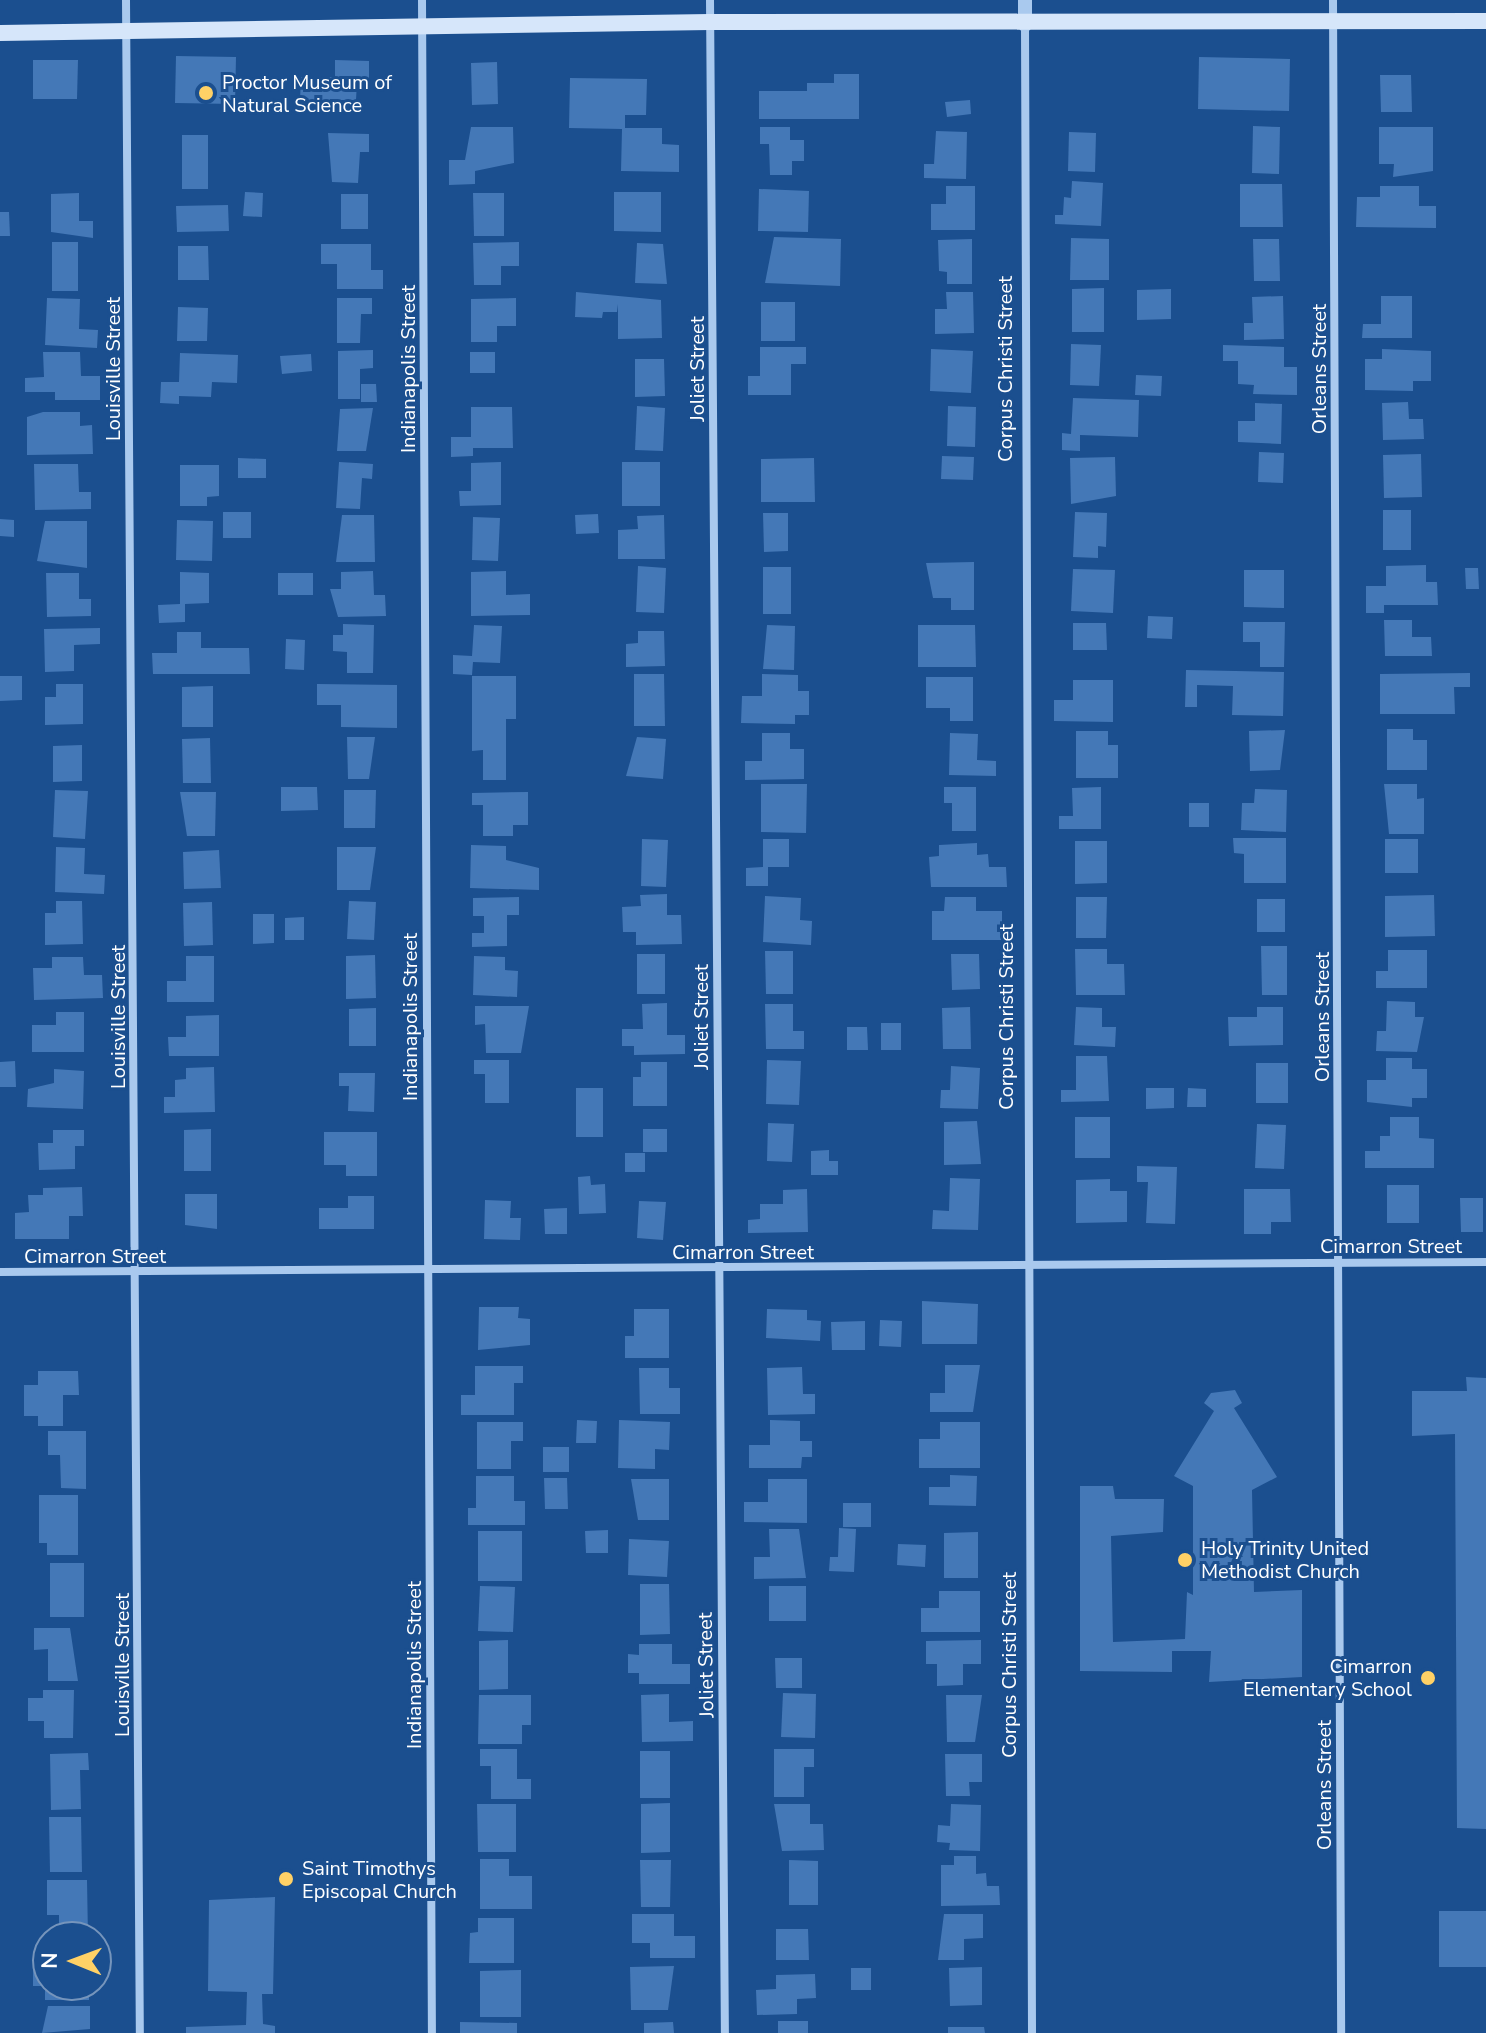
<!DOCTYPE html>
<html>
<head>
<meta charset="utf-8">
<style>
	body { margin:0 }
	#map { position:relative; width:1486px; height:2033px; overflow:hidden; background:#1b4f8f; font-family:"Nunito Sans",sans-serif }
	div>[style] { position:absolute }
	.building>* { inset:0; background:#4478b7 }
	.minor>* { height:8px; margin:-4px; padding:0 4px; transform-origin:4px; border-radius:4px; background:#a9c9ee }
	.tertiary>* { height:14px; margin:-7px; padding:0 7px; transform-origin:7px; border-radius:7px; background:#a9c9ee }
	.secondary>* { height:16px; margin:-8px; padding:0 8px; transform-origin:8px; border-radius:8px; background:#d6e6fa }
	.dots>* { width:22px; height:22px; translate:-50% -50%; box-sizing:border-box; border:4px solid #1b4f8f; border-radius:50% }
	span { translate:-50% -50%; white-space:nowrap; text-align:center; line-height:1.15; -webkit-text-stroke:6px #1b4f8f; paint-order:stroke }
	.poi-label { font-size:20px; color:#fff }
	.left { translate:0 -50%; text-align:left }
	.right { translate:-100% -50%; text-align:right }
	.street-label { font-size:20px; color:#fff }
	.north { position:absolute; left:32px; top:1921px; width:80px; height:80px; box-sizing:border-box; background:#1b4f8f; border:2px solid #7695bc; border-radius:50%; rotate:271deg; font-size:22px; font-weight:700; line-height:32px; text-align:center; color:#fff }
	.north::after { content:''; display:block; margin:auto; width:28px; height:36px; background:#ffd166; clip-path:polygon(50% 0,100% 100%,50% 72%,0 100%) }
</style>
</head>
<body>
<div id="map">
	<div class="building">
		<div style="clip-path:polygon(176px 56px,236px 57px,235px 104px,175px 103px)"></div>
		<div style="clip-path:polygon(1199px 57px,1290px 59px,1289px 111px,1198px 109px)"></div>
		<div style="clip-path:polygon(33px 60px,78px 60px,77px 99px,33px 99px)"></div>
		<div style="clip-path:polygon(335px 60px,369px 61px,369px 82px,357px 82px,356px 100px,300px 100px,301px 77px,335px 77px)"></div>
		<div style="clip-path:polygon(497px 62px,498px 104px,472px 105px,471px 63px)"></div>
		<div style="clip-path:polygon(834px 74px,859px 74px,859px 119px,759px 119px,759px 91px,807px 91px,807px 83px,834px 83px)"></div>
		<div style="clip-path:polygon(1380px 75px,1411px 75px,1412px 112px,1381px 112px)"></div>
		<div style="clip-path:polygon(570px 78px,647px 79px,646px 115px,625px 115px,625px 128px,662px 128px,662px 144px,679px 145px,679px 172px,621px 171px,622px 129px,569px 128px)"></div>
		<div style="clip-path:polygon(970px 100px,971px 114px,947px 117px,945px 102px)"></div>
		<div style="clip-path:polygon(1253px 126px,1280px 127px,1279px 174px,1252px 173px)"></div>
		<div style="clip-path:polygon(471px 127px,513px 127px,514px 163px,475px 171px,475px 184px,449px 185px,449px 160px,465px 160px)"></div>
		<div style="clip-path:polygon(760px 127px,790px 127px,790px 140px,804px 140px,804px 161px,792px 161px,792px 175px,770px 175px,769px 144px,760px 144px)"></div>
		<div style="clip-path:polygon(1379px 127px,1433px 127px,1433px 171px,1393px 177px,1394px 164px,1379px 164px)"></div>
		<div style="clip-path:polygon(936px 131px,967px 132px,966px 179px,924px 178px,924px 164px,934px 164px)"></div>
		<div style="clip-path:polygon(1069px 132px,1096px 133px,1095px 172px,1068px 171px)"></div>
		<div style="clip-path:polygon(328px 133px,369px 134px,369px 152px,360px 152px,358px 183px,332px 182px)"></div>
		<div style="clip-path:polygon(182px 135px,208px 135px,208px 189px,182px 189px)"></div>
		<div style="clip-path:polygon(1072px 181px,1103px 183px,1101px 226px,1055px 224px,1055px 215px,1063px 215px,1064px 197px,1071px 198px)"></div>
		<div style="clip-path:polygon(1240px 184px,1282px 184px,1283px 227px,1240px 227px)"></div>
		<div style="clip-path:polygon(946px 186px,975px 186px,975px 230px,931px 230px,931px 204px,946px 204px)"></div>
		<div style="clip-path:polygon(1380px 186px,1419px 186px,1419px 206px,1436px 206px,1436px 228px,1356px 227px,1357px 197px,1380px 197px)"></div>
		<div style="clip-path:polygon(759px 189px,809px 191px,808px 232px,758px 231px)"></div>
		<div style="clip-path:polygon(245px 192px,263px 193px,262px 217px,243px 216px)"></div>
		<div style="clip-path:polygon(614px 192px,661px 192px,661px 232px,614px 231px)"></div>
		<div style="clip-path:polygon(79px 193px,79px 221px,93px 221px,93px 238px,51px 232px,51px 194px)"></div>
		<div style="clip-path:polygon(473px 193px,504px 193px,504px 236px,474px 236px)"></div>
		<div style="clip-path:polygon(341px 194px,368px 194px,368px 229px,341px 229px)"></div>
		<div style="clip-path:polygon(228px 205px,229px 231px,177px 232px,176px 206px)"></div>
		<div style="clip-path:polygon(0 212px,9px 212px,10px 236px,0 236px)"></div>
		<div style="clip-path:polygon(774px 237px,841px 239px,840px 286px,765px 283px)"></div>
		<div style="clip-path:polygon(1071px 238px,1109px 239px,1109px 280px,1070px 280px)"></div>
		<div style="clip-path:polygon(972px 239px,972px 284px,947px 284px,947px 272px,939px 271px,938px 240px)"></div>
		<div style="clip-path:polygon(1253px 239px,1279px 239px,1280px 281px,1254px 281px)"></div>
		<div style="clip-path:polygon(52px 242px,78px 242px,78px 291px,52px 291px)"></div>
		<div style="clip-path:polygon(519px 242px,519px 266px,501px 266px,501px 285px,474px 285px,473px 243px)"></div>
		<div style="clip-path:polygon(637px 243px,663px 244px,667px 284px,635px 283px)"></div>
		<div style="clip-path:polygon(321px 244px,371px 244px,371px 270px,383px 270px,383px 289px,337px 289px,337px 264px,321px 264px)"></div>
		<div style="clip-path:polygon(178px 246px,208px 246px,209px 280px,178px 280px)"></div>
		<div style="clip-path:polygon(1104px 288px,1104px 332px,1072px 332px,1072px 289px)"></div>
		<div style="clip-path:polygon(1171px 289px,1171px 319px,1137px 320px,1137px 290px)"></div>
		<div style="clip-path:polygon(576px 292px,661px 300px,662px 338px,618px 339px,618px 304px,617px 312px,603px 312px,602px 318px,575px 317px)"></div>
		<div style="clip-path:polygon(946px 292px,973px 292px,974px 333px,935px 334px,935px 309px,947px 309px)"></div>
		<div style="clip-path:polygon(1283px 296px,1284px 339px,1244px 340px,1244px 323px,1253px 323px,1252px 297px)"></div>
		<div style="clip-path:polygon(1381px 296px,1412px 296px,1412px 338px,1362px 338px,1363px 324px,1381px 324px)"></div>
		<div style="clip-path:polygon(47px 298px,80px 299px,79px 329px,98px 330px,97px 348px,45px 345px)"></div>
		<div style="clip-path:polygon(337px 298px,372px 298px,372px 314px,361px 314px,360px 343px,337px 343px)"></div>
		<div style="clip-path:polygon(516px 298px,516px 326px,497px 326px,497px 342px,471px 342px,471px 299px)"></div>
		<div style="clip-path:polygon(761px 302px,795px 302px,795px 341px,761px 341px)"></div>
		<div style="clip-path:polygon(178px 307px,208px 308px,207px 341px,177px 341px)"></div>
		<div style="clip-path:polygon(1071px 344px,1101px 345px,1099px 386px,1070px 385px)"></div>
		<div style="clip-path:polygon(1223px 345px,1284px 347px,1284px 367px,1297px 367px,1297px 395px,1253px 394px,1254px 385px,1238px 384px,1238px 361px,1223px 361px)"></div>
		<div style="clip-path:polygon(760px 347px,806px 347px,806px 364px,791px 364px,791px 395px,748px 395px,748px 376px,760px 376px)"></div>
		<div style="clip-path:polygon(931px 349px,973px 351px,971px 393px,930px 391px)"></div>
		<div style="clip-path:polygon(1382px 349px,1431px 351px,1431px 381px,1413px 381px,1413px 391px,1365px 390px,1365px 359px,1382px 359px)"></div>
		<div style="clip-path:polygon(373px 350px,373px 368px,360px 369px,360px 399px,338px 399px,338px 351px)"></div>
		<div style="clip-path:polygon(43px 352px,80px 352px,81px 376px,100px 376px,100px 400px,55px 400px,55px 392px,25px 392px,25px 378px,44px 377px)"></div>
		<div style="clip-path:polygon(470px 352px,495px 352px,495px 373px,470px 373px)"></div>
		<div style="clip-path:polygon(180px 353px,238px 355px,237px 383px,212px 382px,211px 397px,179px 396px,179px 404px,160px 403px,161px 382px,179px 382px)"></div>
		<div style="clip-path:polygon(311px 354px,312px 371px,282px 374px,280px 356px)"></div>
		<div style="clip-path:polygon(635px 359px,664px 359px,665px 396px,635px 397px)"></div>
		<div style="clip-path:polygon(1136px 375px,1162px 376px,1161px 396px,1135px 395px)"></div>
		<div style="clip-path:polygon(361px 384px,376px 384px,377px 402px,361px 402px)"></div>
		<div style="clip-path:polygon(1073px 398px,1139px 400px,1138px 437px,1080px 435px,1080px 451px,1062px 450px,1062px 433px,1071px 434px)"></div>
		<div style="clip-path:polygon(1408px 402px,1409px 419px,1423px 419px,1424px 439px,1383px 440px,1382px 403px)"></div>
		<div style="clip-path:polygon(1255px 403px,1282px 404px,1281px 444px,1238px 442px,1238px 421px,1255px 421px)"></div>
		<div style="clip-path:polygon(637px 406px,665px 408px,663px 451px,635px 450px)"></div>
		<div style="clip-path:polygon(948px 406px,976px 407px,975px 447px,947px 446px)"></div>
		<div style="clip-path:polygon(471px 407px,512px 407px,513px 448px,473px 448px,473px 456px,451px 457px,451px 437px,471px 437px)"></div>
		<div style="clip-path:polygon(373px 408px,366px 451px,337px 451px,340px 409px)"></div>
		<div style="clip-path:polygon(43px 412px,80px 412px,80px 426px,92px 425px,93px 454px,27px 455px,27px 417px)"></div>
		<div style="clip-path:polygon(1259px 452px,1284px 453px,1283px 483px,1258px 482px)"></div>
		<div style="clip-path:polygon(1421px 454px,1422px 497px,1384px 498px,1383px 455px)"></div>
		<div style="clip-path:polygon(942px 456px,974px 457px,973px 480px,941px 479px)"></div>
		<div style="clip-path:polygon(1115px 457px,1116px 496px,1071px 504px,1070px 458px)"></div>
		<div style="clip-path:polygon(238px 458px,266px 459px,266px 478px,238px 478px)"></div>
		<div style="clip-path:polygon(814px 458px,815px 502px,761px 502px,761px 459px)"></div>
		<div style="clip-path:polygon(339px 462px,373px 464px,372px 479px,362px 478px,360px 509px,336px 508px)"></div>
		<div style="clip-path:polygon(501px 462px,501px 505px,460px 506px,459px 491px,471px 491px,471px 463px)"></div>
		<div style="clip-path:polygon(622px 462px,660px 462px,660px 506px,622px 506px)"></div>
		<div style="clip-path:polygon(34px 464px,78px 464px,79px 492px,91px 492px,91px 509px,35px 510px)"></div>
		<div style="clip-path:polygon(180px 465px,219px 465px,219px 496px,207px 497px,207px 506px,180px 506px)"></div>
		<div style="clip-path:polygon(1383px 510px,1411px 510px,1411px 550px,1383px 550px)"></div>
		<div style="clip-path:polygon(223px 512px,251px 512px,251px 538px,223px 538px)"></div>
		<div style="clip-path:polygon(1075px 512px,1107px 513px,1106px 547px,1098px 546px,1098px 558px,1073px 557px)"></div>
		<div style="clip-path:polygon(763px 513px,788px 513px,788px 551px,764px 552px)"></div>
		<div style="clip-path:polygon(598px 514px,599px 533px,576px 534px,575px 515px)"></div>
		<div style="clip-path:polygon(342px 515px,374px 515px,375px 562px,336px 562px)"></div>
		<div style="clip-path:polygon(664px 515px,665px 559px,618px 559px,618px 530px,638px 529px,637px 516px)"></div>
		<div style="clip-path:polygon(473px 517px,500px 518px,498px 561px,472px 560px)"></div>
		<div style="clip-path:polygon(0 519px,14px 520px,14px 537px,0 536px)"></div>
		<div style="clip-path:polygon(177px 520px,213px 521px,212px 561px,176px 560px)"></div>
		<div style="clip-path:polygon(45px 521px,87px 521px,87px 568px,37px 561px)"></div>
		<div style="clip-path:polygon(974px 562px,974px 610px,951px 610px,951px 598px,933px 598px,926px 563px)"></div>
		<div style="clip-path:polygon(1426px 565px,1426px 582px,1437px 582px,1438px 605px,1384px 605px,1384px 613px,1366px 613px,1366px 586px,1386px 586px,1386px 566px)"></div>
		<div style="clip-path:polygon(638px 566px,666px 568px,664px 613px,636px 612px)"></div>
		<div style="clip-path:polygon(763px 567px,791px 567px,791px 614px,763px 614px)"></div>
		<div style="clip-path:polygon(1465px 568px,1478px 568px,1479px 589px,1466px 589px)"></div>
		<div style="clip-path:polygon(1073px 569px,1115px 570px,1113px 613px,1071px 611px)"></div>
		<div style="clip-path:polygon(1244px 570px,1284px 570px,1284px 608px,1244px 607px)"></div>
		<div style="clip-path:polygon(373px 571px,374px 595px,385px 595px,386px 616px,338px 617px,330px 589px,341px 589px,341px 572px)"></div>
		<div style="clip-path:polygon(506px 571px,506px 595px,530px 594px,530px 615px,471px 616px,471px 572px)"></div>
		<div style="clip-path:polygon(180px 572px,209px 573px,209px 603px,185px 604px,185px 622px,159px 623px,158px 605px,180px 604px)"></div>
		<div style="clip-path:polygon(46px 573px,79px 573px,79px 599px,91px 599px,91px 616px,47px 617px)"></div>
		<div style="clip-path:polygon(278px 573px,313px 573px,313px 595px,278px 595px)"></div>
		<div style="clip-path:polygon(1148px 616px,1173px 617px,1172px 639px,1147px 638px)"></div>
		<div style="clip-path:polygon(1384px 620px,1412px 620px,1412px 637px,1431px 637px,1432px 656px,1385px 656px)"></div>
		<div style="clip-path:polygon(1243px 622px,1285px 622px,1284px 667px,1260px 667px,1260px 642px,1243px 642px)"></div>
		<div style="clip-path:polygon(1073px 623px,1106px 623px,1107px 650px,1073px 650px)"></div>
		<div style="clip-path:polygon(343px 624px,374px 625px,373px 673px,347px 673px,347px 652px,333px 651px,333px 635px,343px 635px)"></div>
		<div style="clip-path:polygon(474px 625px,502px 626px,500px 663px,473px 662px,472px 675px,453px 674px,453px 655px,472px 656px)"></div>
		<div style="clip-path:polygon(767px 625px,795px 626px,794px 670px,763px 669px)"></div>
		<div style="clip-path:polygon(918px 625px,975px 625px,976px 667px,918px 667px)"></div>
		<div style="clip-path:polygon(100px 628px,100px 644px,74px 645px,74px 671px,45px 672px,44px 629px)"></div>
		<div style="clip-path:polygon(638px 631px,664px 631px,665px 666px,626px 667px,626px 644px,638px 643px)"></div>
		<div style="clip-path:polygon(177px 632px,201px 632px,201px 648px,249px 648px,250px 674px,153px 674px,152px 653px,177px 653px)"></div>
		<div style="clip-path:polygon(286px 639px,305px 640px,304px 670px,285px 669px)"></div>
		<div style="clip-path:polygon(1186px 670px,1284px 672px,1283px 716px,1232px 715px,1233px 686px,1197px 685px,1197px 707px,1185px 707px)"></div>
		<div style="clip-path:polygon(1470px 673px,1470px 687px,1454px 687px,1455px 714px,1380px 714px,1380px 674px)"></div>
		<div style="clip-path:polygon(634px 674px,664px 674px,665px 726px,634px 726px)"></div>
		<div style="clip-path:polygon(762px 674px,798px 675px,798px 691px,809px 691px,809px 715px,795px 715px,795px 724px,741px 723px,742px 696px,762px 696px)"></div>
		<div style="clip-path:polygon(0 676px,22px 676px,22px 700px,0 701px)"></div>
		<div style="clip-path:polygon(472px 676px,516px 676px,516px 719px,506px 719px,506px 780px,483px 780px,483px 750px,472px 751px)"></div>
		<div style="clip-path:polygon(926px 677px,973px 677px,973px 721px,950px 721px,950px 708px,926px 708px)"></div>
		<div style="clip-path:polygon(1073px 680px,1113px 680px,1113px 722px,1054px 721px,1054px 700px,1073px 700px)"></div>
		<div style="clip-path:polygon(56px 684px,83px 684px,83px 724px,45px 725px,45px 697px,56px 697px)"></div>
		<div style="clip-path:polygon(317px 684px,397px 685px,397px 728px,341px 727px,341px 705px,317px 705px)"></div>
		<div style="clip-path:polygon(213px 686px,213px 727px,182px 727px,182px 687px)"></div>
		<div style="clip-path:polygon(1387px 729px,1413px 729px,1413px 740px,1427px 740px,1427px 770px,1387px 770px)"></div>
		<div style="clip-path:polygon(1285px 730px,1280px 770px,1250px 771px,1249px 731px)"></div>
		<div style="clip-path:polygon(1076px 731px,1108px 731px,1108px 745px,1118px 745px,1118px 778px,1076px 778px)"></div>
		<div style="clip-path:polygon(762px 733px,790px 733px,790px 749px,804px 749px,804px 779px,745px 780px,745px 761px,762px 761px)"></div>
		<div style="clip-path:polygon(950px 733px,978px 734px,977px 760px,996px 761px,996px 776px,949px 775px)"></div>
		<div style="clip-path:polygon(347px 737px,375px 737px,369px 779px,348px 779px)"></div>
		<div style="clip-path:polygon(637px 737px,666px 739px,663px 779px,626px 776px)"></div>
		<div style="clip-path:polygon(210px 738px,211px 783px,183px 783px,182px 739px)"></div>
		<div style="clip-path:polygon(82px 745px,82px 781px,53px 782px,53px 746px)"></div>
		<div style="clip-path:polygon(761px 784px,807px 784px,806px 833px,761px 832px)"></div>
		<div style="clip-path:polygon(1384px 784px,1417px 784px,1417px 799px,1424px 798px,1424px 834px,1389px 834px)"></div>
		<div style="clip-path:polygon(281px 787px,317px 787px,318px 810px,281px 811px)"></div>
		<div style="clip-path:polygon(944px 787px,976px 787px,976px 831px,952px 831px,952px 803px,944px 803px)"></div>
		<div style="clip-path:polygon(1101px 787px,1101px 829px,1059px 829px,1059px 816px,1073px 816px,1072px 788px)"></div>
		<div style="clip-path:polygon(1255px 789px,1287px 790px,1286px 832px,1241px 830px,1242px 803px,1254px 803px)"></div>
		<div style="clip-path:polygon(55px 790px,88px 791px,85px 839px,53px 837px)"></div>
		<div style="clip-path:polygon(344px 790px,376px 790px,375px 828px,344px 828px)"></div>
		<div style="clip-path:polygon(180px 792px,216px 792px,215px 836px,187px 836px)"></div>
		<div style="clip-path:polygon(528px 792px,528px 825px,513px 825px,513px 836px,483px 836px,483px 805px,472px 805px,472px 793px)"></div>
		<div style="clip-path:polygon(1189px 803px,1209px 803px,1209px 827px,1189px 827px)"></div>
		<div style="clip-path:polygon(1233px 838px,1286px 838px,1286px 883px,1244px 883px,1244px 854px,1234px 853px)"></div>
		<div style="clip-path:polygon(642px 839px,668px 840px,666px 887px,641px 886px)"></div>
		<div style="clip-path:polygon(763px 839px,789px 839px,789px 867px,768px 867px,768px 886px,746px 886px,746px 868px,763px 867px)"></div>
		<div style="clip-path:polygon(1385px 839px,1418px 839px,1418px 873px,1385px 873px)"></div>
		<div style="clip-path:polygon(1075px 841px,1107px 841px,1107px 883px,1075px 884px)"></div>
		<div style="clip-path:polygon(977px 843px,977px 855px,988px 854px,989px 867px,1006px 867px,1007px 887px,931px 887px,929px 857px,939px 856px,939px 845px)"></div>
		<div style="clip-path:polygon(471px 845px,506px 846px,506px 860px,539px 868px,539px 890px,470px 888px)"></div>
		<div style="clip-path:polygon(56px 847px,85px 848px,84px 874px,105px 875px,104px 894px,55px 892px)"></div>
		<div style="clip-path:polygon(337px 847px,376px 847px,370px 890px,337px 890px)"></div>
		<div style="clip-path:polygon(219px 850px,221px 888px,184px 889px,183px 852px)"></div>
		<div style="clip-path:polygon(667px 894px,667px 915px,681px 915px,682px 944px,636px 945px,636px 932px,623px 932px,622px 907px,641px 906px,640px 895px)"></div>
		<div style="clip-path:polygon(1434px 895px,1435px 936px,1385px 937px,1385px 896px)"></div>
		<div style="clip-path:polygon(765px 896px,801px 898px,800px 920px,812px 921px,811px 945px,763px 942px)"></div>
		<div style="clip-path:polygon(519px 897px,519px 915px,507px 915px,507px 946px,472px 947px,472px 933px,484px 933px,484px 916px,473px 916px,473px 898px)"></div>
		<div style="clip-path:polygon(945px 897px,976px 897px,976px 911px,1002px 911px,1002px 940px,932px 940px,932px 911px,944px 911px)"></div>
		<div style="clip-path:polygon(1076px 897px,1107px 897px,1106px 938px,1076px 938px)"></div>
		<div style="clip-path:polygon(1257px 899px,1285px 899px,1285px 932px,1257px 932px)"></div>
		<div style="clip-path:polygon(56px 901px,82px 901px,83px 944px,45px 945px,45px 913px,56px 913px)"></div>
		<div style="clip-path:polygon(349px 901px,376px 902px,374px 940px,347px 939px)"></div>
		<div style="clip-path:polygon(212px 902px,213px 945px,184px 946px,183px 903px)"></div>
		<div style="clip-path:polygon(253px 914px,274px 914px,274px 943px,253px 944px)"></div>
		<div style="clip-path:polygon(304px 917px,304px 940px,285px 940px,285px 918px)"></div>
		<div style="clip-path:polygon(1261px 946px,1287px 946px,1287px 995px,1262px 995px)"></div>
		<div style="clip-path:polygon(1075px 949px,1107px 949px,1107px 964px,1124px 964px,1125px 995px,1076px 995px)"></div>
		<div style="clip-path:polygon(1388px 950px,1427px 950px,1427px 988px,1376px 988px,1376px 971px,1388px 971px)"></div>
		<div style="clip-path:polygon(765px 951px,793px 951px,793px 994px,766px 994px)"></div>
		<div style="clip-path:polygon(637px 954px,665px 954px,665px 994px,637px 994px)"></div>
		<div style="clip-path:polygon(951px 954px,979px 954px,980px 989px,952px 990px)"></div>
		<div style="clip-path:polygon(375px 955px,376px 998px,346px 999px,346px 956px)"></div>
		<div style="clip-path:polygon(186px 956px,214px 956px,214px 1002px,167px 1002px,167px 981px,186px 981px)"></div>
		<div style="clip-path:polygon(474px 956px,505px 957px,505px 970px,518px 971px,517px 997px,473px 995px)"></div>
		<div style="clip-path:polygon(52px 957px,83px 957px,84px 975px,102px 975px,103px 998px,34px 1000px,33px 968px,52px 968px)"></div>
		<div style="clip-path:polygon(1387px 1001px,1415px 1002px,1415px 1017px,1424px 1017px,1417px 1052px,1376px 1051px,1377px 1031px,1386px 1031px)"></div>
		<div style="clip-path:polygon(667px 1003px,667px 1035px,685px 1035px,685px 1054px,634px 1055px,634px 1046px,622px 1046px,622px 1029px,643px 1029px,642px 1004px)"></div>
		<div style="clip-path:polygon(765px 1004px,793px 1004px,793px 1031px,804px 1031px,804px 1049px,766px 1049px)"></div>
		<div style="clip-path:polygon(475px 1006px,529px 1006px,521px 1053px,486px 1053px,485px 1024px,475px 1025px)"></div>
		<div style="clip-path:polygon(970px 1007px,971px 1049px,943px 1049px,942px 1008px)"></div>
		<div style="clip-path:polygon(1076px 1007px,1102px 1008px,1102px 1027px,1116px 1027px,1115px 1047px,1074px 1045px)"></div>
		<div style="clip-path:polygon(1257px 1007px,1283px 1007px,1283px 1045px,1229px 1046px,1228px 1017px,1257px 1017px)"></div>
		<div style="clip-path:polygon(376px 1008px,376px 1046px,349px 1046px,349px 1009px)"></div>
		<div style="clip-path:polygon(56px 1012px,84px 1012px,84px 1052px,32px 1052px,32px 1025px,56px 1025px)"></div>
		<div style="clip-path:polygon(219px 1015px,219px 1056px,169px 1056px,168px 1037px,186px 1037px,186px 1016px)"></div>
		<div style="clip-path:polygon(881px 1023px,901px 1023px,901px 1050px,881px 1050px)"></div>
		<div style="clip-path:polygon(847px 1027px,867px 1027px,868px 1050px,847px 1050px)"></div>
		<div style="clip-path:polygon(1076px 1056px,1107px 1056px,1109px 1101px,1061px 1102px,1061px 1090px,1076px 1090px)"></div>
		<div style="clip-path:polygon(1386px 1058px,1412px 1058px,1412px 1069px,1427px 1069px,1427px 1098px,1412px 1098px,1412px 1107px,1367px 1102px,1367px 1080px,1386px 1080px)"></div>
		<div style="clip-path:polygon(474px 1060px,509px 1060px,509px 1103px,485px 1103px,485px 1074px,474px 1074px)"></div>
		<div style="clip-path:polygon(767px 1060px,801px 1061px,799px 1105px,766px 1104px)"></div>
		<div style="clip-path:polygon(15px 1061px,16px 1087px,0 1087px,0 1062px)"></div>
		<div style="clip-path:polygon(641px 1062px,667px 1062px,667px 1106px,633px 1106px,633px 1077px,641px 1077px)"></div>
		<div style="clip-path:polygon(1256px 1063px,1288px 1063px,1288px 1103px,1256px 1103px)"></div>
		<div style="clip-path:polygon(951px 1066px,980px 1068px,978px 1109px,940px 1108px,941px 1090px,950px 1090px)"></div>
		<div style="clip-path:polygon(214px 1067px,215px 1112px,164px 1113px,164px 1097px,175px 1097px,175px 1080px,186px 1079px,186px 1068px)"></div>
		<div style="clip-path:polygon(54px 1069px,84px 1071px,83px 1109px,27px 1107px,28px 1089px,54px 1083px)"></div>
		<div style="clip-path:polygon(339px 1073px,375px 1073px,374px 1112px,348px 1111px,349px 1086px,339px 1086px)"></div>
		<div style="clip-path:polygon(576px 1088px,603px 1088px,603px 1137px,576px 1137px)"></div>
		<div style="clip-path:polygon(1146px 1088px,1174px 1088px,1174px 1108px,1146px 1109px)"></div>
		<div style="clip-path:polygon(1188px 1088px,1206px 1089px,1206px 1107px,1187px 1107px)"></div>
		<div style="clip-path:polygon(1075px 1117px,1110px 1117px,1110px 1158px,1075px 1158px)"></div>
		<div style="clip-path:polygon(1390px 1117px,1419px 1117px,1419px 1138px,1434px 1139px,1434px 1168px,1365px 1168px,1365px 1151px,1380px 1151px,1380px 1136px,1390px 1136px)"></div>
		<div style="clip-path:polygon(977px 1121px,981px 1164px,944px 1165px,944px 1122px)"></div>
		<div style="clip-path:polygon(768px 1123px,794px 1124px,792px 1162px,767px 1161px)"></div>
		<div style="clip-path:polygon(1257px 1124px,1286px 1125px,1284px 1169px,1255px 1168px)"></div>
		<div style="clip-path:polygon(211px 1129px,211px 1171px,184px 1171px,184px 1130px)"></div>
		<div style="clip-path:polygon(643px 1129px,667px 1129px,667px 1152px,643px 1152px)"></div>
		<div style="clip-path:polygon(53px 1130px,84px 1130px,84px 1146px,75px 1146px,75px 1169px,39px 1170px,38px 1143px,53px 1143px)"></div>
		<div style="clip-path:polygon(324px 1132px,377px 1132px,377px 1176px,346px 1176px,346px 1165px,324px 1165px)"></div>
		<div style="clip-path:polygon(829px 1150px,829px 1161px,838px 1161px,838px 1175px,811px 1175px,811px 1151px)"></div>
		<div style="clip-path:polygon(625px 1153px,645px 1153px,645px 1172px,625px 1172px)"></div>
		<div style="clip-path:polygon(1137px 1166px,1177px 1167px,1175px 1224px,1146px 1223px,1148px 1182px,1137px 1182px)"></div>
		<div style="clip-path:polygon(590px 1176px,591px 1185px,605px 1184px,606px 1213px,579px 1214px,578px 1177px)"></div>
		<div style="clip-path:polygon(950px 1178px,980px 1179px,978px 1230px,932px 1229px,933px 1210px,949px 1211px)"></div>
		<div style="clip-path:polygon(1110px 1179px,1110px 1191px,1127px 1191px,1127px 1222px,1076px 1223px,1076px 1180px)"></div>
		<div style="clip-path:polygon(1387px 1185px,1419px 1185px,1419px 1223px,1387px 1223px)"></div>
		<div style="clip-path:polygon(82px 1187px,83px 1216px,69px 1216px,69px 1239px,15px 1239px,15px 1213px,29px 1212px,28px 1195px,43px 1195px,43px 1188px)"></div>
		<div style="clip-path:polygon(807px 1189px,808px 1232px,748px 1233px,748px 1220px,760px 1219px,760px 1204px,783px 1204px,783px 1190px)"></div>
		<div style="clip-path:polygon(1244px 1189px,1290px 1189px,1291px 1222px,1271px 1222px,1271px 1234px,1244px 1234px)"></div>
		<div style="clip-path:polygon(185px 1194px,217px 1194px,217px 1229px,185px 1225px)"></div>
		<div style="clip-path:polygon(348px 1196px,374px 1196px,374px 1229px,319px 1229px,319px 1208px,348px 1208px)"></div>
		<div style="clip-path:polygon(1460px 1198px,1483px 1198px,1483px 1232px,1461px 1232px)"></div>
		<div style="clip-path:polygon(485px 1200px,511px 1201px,510px 1218px,521px 1218px,520px 1240px,484px 1239px)"></div>
		<div style="clip-path:polygon(639px 1201px,666px 1202px,663px 1240px,637px 1238px)"></div>
		<div style="clip-path:polygon(567px 1208px,567px 1234px,545px 1234px,544px 1209px)"></div>
		<div style="clip-path:polygon(922px 1301px,978px 1304px,977px 1344px,922px 1344px)"></div>
		<div style="clip-path:polygon(479px 1307px,519px 1307px,518px 1318px,530px 1319px,530px 1345px,478px 1350px)"></div>
		<div style="clip-path:polygon(634px 1309px,669px 1309px,669px 1358px,625px 1358px,625px 1336px,634px 1336px)"></div>
		<div style="clip-path:polygon(767px 1309px,807px 1310px,807px 1320px,821px 1321px,820px 1341px,766px 1338px)"></div>
		<div style="clip-path:polygon(880px 1320px,902px 1321px,901px 1347px,879px 1346px)"></div>
		<div style="clip-path:polygon(865px 1321px,865px 1350px,832px 1350px,831px 1322px)"></div>
		<div style="clip-path:polygon(945px 1365px,980px 1365px,973px 1412px,930px 1412px,930px 1393px,945px 1393px)"></div>
		<div style="clip-path:polygon(475px 1366px,523px 1366px,523px 1383px,514px 1383px,514px 1415px,461px 1415px,461px 1395px,475px 1395px)"></div>
		<div style="clip-path:polygon(802px 1367px,803px 1394px,815px 1394px,815px 1414px,768px 1415px,767px 1368px)"></div>
		<div style="clip-path:polygon(639px 1368px,669px 1368px,669px 1388px,680px 1388px,680px 1414px,640px 1414px)"></div>
		<div style="clip-path:polygon(38px 1371px,78px 1371px,79px 1395px,63px 1395px,63px 1426px,38px 1426px,38px 1416px,24px 1416px,24px 1385px,38px 1385px)"></div>
		<div style="clip-path:polygon(1466px 1377px,1486px 1378px,1486px 1829px,1457px 1828px,1455px 1434px,1412px 1436px,1412px 1391px,1467px 1391px)"></div>
		<div style="clip-path:polygon(1235px 1390px,1242px 1403px,1234px 1408px,1277px 1477px,1252px 1490px,1254px 1592px,1302px 1590px,1302px 1677px,1209px 1682px,1211px 1651px,1172px 1651px,1172px 1672px,1080px 1671px,1080px 1486px,1113px 1486px,1115px 1499px,1164px 1499px,1163px 1532px,1111px 1536px,1113px 1642px,1185px 1639px,1187px 1592px,1193px 1595px,1193px 1486px,1174px 1476px,1214px 1411px,1204px 1403px,1211px 1393px)"></div>
		<div style="clip-path:polygon(577px 1420px,597px 1421px,596px 1443px,576px 1443px)"></div>
		<div style="clip-path:polygon(619px 1420px,670px 1422px,669px 1450px,655px 1449px,655px 1469px,618px 1468px)"></div>
		<div style="clip-path:polygon(770px 1420px,800px 1421px,800px 1441px,812px 1441px,812px 1457px,802px 1457px,801px 1468px,749px 1468px,749px 1445px,770px 1445px)"></div>
		<div style="clip-path:polygon(477px 1422px,523px 1422px,523px 1441px,511px 1441px,511px 1469px,477px 1469px)"></div>
		<div style="clip-path:polygon(940px 1422px,980px 1422px,980px 1468px,919px 1468px,919px 1439px,940px 1439px)"></div>
		<div style="clip-path:polygon(48px 1431px,86px 1431px,86px 1489px,61px 1488px,60px 1455px,48px 1455px)"></div>
		<div style="clip-path:polygon(543px 1447px,569px 1447px,569px 1472px,543px 1472px)"></div>
		<div style="clip-path:polygon(950px 1475px,977px 1476px,976px 1506px,929px 1505px,929px 1487px,950px 1487px)"></div>
		<div style="clip-path:polygon(476px 1476px,514px 1476px,514px 1501px,525px 1501px,525px 1525px,468px 1525px,468px 1508px,476px 1508px)"></div>
		<div style="clip-path:polygon(544px 1478px,567px 1478px,568px 1509px,545px 1509px)"></div>
		<div style="clip-path:polygon(631px 1479px,669px 1479px,669px 1520px,638px 1520px)"></div>
		<div style="clip-path:polygon(768px 1479px,807px 1479px,807px 1523px,744px 1522px,744px 1502px,768px 1502px)"></div>
		<div style="clip-path:polygon(39px 1495px,78px 1495px,78px 1555px,47px 1555px,47px 1543px,39px 1543px)"></div>
		<div style="clip-path:polygon(843px 1503px,871px 1503px,871px 1527px,843px 1527px)"></div>
		<div style="clip-path:polygon(839px 1528px,856px 1529px,854px 1572px,829px 1571px,830px 1557px,838px 1557px)"></div>
		<div style="clip-path:polygon(769px 1529px,799px 1529px,806px 1578px,754px 1579px,754px 1557px,770px 1557px)"></div>
		<div style="clip-path:polygon(608px 1530px,608px 1553px,586px 1553px,585px 1531px)"></div>
		<div style="clip-path:polygon(478px 1531px,522px 1531px,522px 1581px,478px 1581px)"></div>
		<div style="clip-path:polygon(978px 1532px,978px 1578px,944px 1578px,944px 1533px)"></div>
		<div style="clip-path:polygon(629px 1539px,669px 1541px,667px 1577px,628px 1575px)"></div>
		<div style="clip-path:polygon(898px 1544px,926px 1545px,925px 1567px,897px 1565px)"></div>
		<div style="clip-path:polygon(50px 1563px,84px 1563px,84px 1617px,50px 1617px)"></div>
		<div style="clip-path:polygon(640px 1584px,669px 1584px,670px 1634px,640px 1635px)"></div>
		<div style="clip-path:polygon(480px 1586px,515px 1587px,513px 1632px,478px 1631px)"></div>
		<div style="clip-path:polygon(769px 1586px,806px 1586px,806px 1621px,769px 1621px)"></div>
		<div style="clip-path:polygon(939px 1591px,980px 1591px,980px 1632px,921px 1632px,921px 1608px,939px 1608px)"></div>
		<div style="clip-path:polygon(34px 1628px,70px 1628px,78px 1681px,48px 1681px,48px 1649px,34px 1650px)"></div>
		<div style="clip-path:polygon(508px 1640px,508px 1689px,479px 1690px,479px 1641px)"></div>
		<div style="clip-path:polygon(981px 1640px,981px 1664px,963px 1664px,963px 1685px,937px 1686px,937px 1664px,926px 1664px,926px 1641px)"></div>
		<div style="clip-path:polygon(639px 1644px,672px 1644px,672px 1664px,690px 1664px,690px 1684px,639px 1684px,639px 1673px,628px 1673px,628px 1654px,639px 1655px)"></div>
		<div style="clip-path:polygon(775px 1658px,802px 1658px,802px 1688px,776px 1688px)"></div>
		<div style="clip-path:polygon(43px 1690px,74px 1690px,73px 1738px,44px 1738px,44px 1721px,28px 1721px,28px 1698px,43px 1698px)"></div>
		<div style="clip-path:polygon(783px 1693px,816px 1694px,815px 1738px,781px 1737px)"></div>
		<div style="clip-path:polygon(669px 1694px,669px 1722px,693px 1721px,693px 1741px,642px 1742px,641px 1695px)"></div>
		<div style="clip-path:polygon(479px 1695px,531px 1695px,531px 1725px,522px 1725px,522px 1744px,478px 1744px)"></div>
		<div style="clip-path:polygon(946px 1695px,982px 1695px,975px 1742px,947px 1742px)"></div>
		<div style="clip-path:polygon(480px 1749px,517px 1749px,517px 1779px,531px 1779px,531px 1799px,491px 1799px,491px 1766px,480px 1766px)"></div>
		<div style="clip-path:polygon(774px 1749px,814px 1749px,814px 1767px,804px 1767px,804px 1797px,774px 1797px)"></div>
		<div style="clip-path:polygon(640px 1751px,670px 1751px,670px 1798px,640px 1798px)"></div>
		<div style="clip-path:polygon(88px 1753px,89px 1770px,80px 1770px,81px 1809px,51px 1810px,50px 1754px)"></div>
		<div style="clip-path:polygon(945px 1754px,982px 1754px,982px 1782px,969px 1782px,970px 1796px,946px 1796px)"></div>
		<div style="clip-path:polygon(670px 1803px,670px 1852px,641px 1853px,641px 1804px)"></div>
		<div style="clip-path:polygon(477px 1804px,516px 1804px,516px 1852px,478px 1852px)"></div>
		<div style="clip-path:polygon(774px 1804px,810px 1804px,810px 1824px,823px 1824px,824px 1850px,782px 1851px)"></div>
		<div style="clip-path:polygon(951px 1804px,981px 1805px,980px 1851px,949px 1850px,950px 1843px,937px 1842px,938px 1825px,950px 1826px)"></div>
		<div style="clip-path:polygon(49px 1817px,81px 1817px,82px 1872px,50px 1872px)"></div>
		<div style="clip-path:polygon(954px 1856px,976px 1856px,976px 1874px,986px 1873px,987px 1886px,999px 1886px,1000px 1905px,941px 1906px,941px 1865px,954px 1865px)"></div>
		<div style="clip-path:polygon(480px 1859px,509px 1859px,509px 1876px,532px 1876px,532px 1909px,480px 1909px)"></div>
		<div style="clip-path:polygon(640px 1860px,671px 1860px,670px 1907px,641px 1907px)"></div>
		<div style="clip-path:polygon(789px 1860px,818px 1861px,818px 1905px,789px 1905px)"></div>
		<div style="clip-path:polygon(47px 1880px,87px 1880px,88px 1937px,59px 1937px,59px 1915px,47px 1915px)"></div>
		<div style="clip-path:polygon(275px 1897px,273px 1994px,262px 1994px,263px 2024px,275px 2026px,275px 2033px,186px 2033px,186px 2027px,246px 2025px,247px 1992px,208px 1991px,209px 1900px)"></div>
		<div style="clip-path:polygon(1439px 1911px,1486px 1911px,1486px 1967px,1439px 1967px)"></div>
		<div style="clip-path:polygon(632px 1914px,674px 1914px,674px 1936px,695px 1936px,695px 1958px,650px 1958px,650px 1943px,632px 1943px)"></div>
		<div style="clip-path:polygon(944px 1914px,983px 1914px,983px 1938px,964px 1939px,964px 1960px,938px 1960px)"></div>
		<div style="clip-path:polygon(478px 1918px,514px 1918px,514px 1963px,469px 1963px,470px 1933px,478px 1932px)"></div>
		<div style="clip-path:polygon(776px 1929px,808px 1929px,809px 1960px,776px 1960px)"></div>
		<div style="clip-path:polygon(45px 1945px,48px 1985px,89px 1985px,89px 2000px,45px 2000px,45px 1986px,33px 1986px,33px 1966px,45px 1966px)"></div>
		<div style="clip-path:polygon(674px 1966px,668px 2010px,631px 2010px,630px 1967px)"></div>
		<div style="clip-path:polygon(982px 1967px,982px 2005px,950px 2006px,949px 1968px)"></div>
		<div style="clip-path:polygon(851px 1968px,871px 1968px,871px 1990px,851px 1990px)"></div>
		<div style="clip-path:polygon(521px 1970px,521px 2017px,480px 2017px,480px 1971px)"></div>
		<div style="clip-path:polygon(815px 1974px,816px 1998px,797px 1999px,797px 2014px,757px 2015px,756px 1990px,776px 1989px,776px 1975px)"></div>
		<div style="clip-path:polygon(48px 2006px,90px 2006px,90px 2029px,42px 2033px)"></div>
		<div style="clip-path:polygon(778px 2021px,808px 2021px,808px 2033px,778px 2033px)"></div>
		<div style="clip-path:polygon(460px 2022px,517px 2023px,517px 2033px,460px 2033px)"></div>
		<div style="clip-path:polygon(673px 2022px,674px 2033px,644px 2033px,644px 2023px)"></div>
		<div style="clip-path:polygon(948px 2027px,984px 2027px,985px 2033px,948px 2033px)"></div>
	</div>
	<div class="minor">
		<div style="left:126px;top:0;width:2033px;rotate:89.61deg"></div>
		<div style="left:422px;top:0;width:2033px;rotate:89.72deg"></div>
		<div style="left:710px;top:0;width:2033px;rotate:89.58deg"></div>
		<div style="left:1333px;top:0;width:2033px;rotate:89.77deg"></div>
		<div style="left:1025px;top:25px;width:2008px;rotate:89.8deg"></div>
		<div style="left:0;top:1272px;width:1486px;rotate:-0.39deg"></div>
	</div>
	<div class="tertiary">
		<div style="left:1025px;top:0;width:25px;rotate:90deg"></div>
	</div>
	<div class="secondary">
		<div style="left:0;top:33px;width:710px;rotate:-0.89deg"></div>
		<div style="left:710px;top:22px;width:776px;rotate:-0.07deg"></div>
	</div>
	<div class="dots">
		<div style="left:206px;top:93px;background:#ffd166"></div>
		<div style="left:1185px;top:1560px;background:#ffd166"></div>
		<div style="left:1428px;top:1678px;background:#ffd166"></div>
		<div style="left:286px;top:1879px;background:#ffd166"></div>
	</div>
	<div class="poi-label">
		<span class="left" style="left:222px;top:94px">Proctor Museum of<br>Natural Science</span>
		<span class="left" style="left:1201px;top:1560px">Holy Trinity United<br>Methodist Church</span>
		<span class="right" style="left:1412px;top:1678px">Cimarron<br>Elementary School</span>
		<span class="left" style="left:302px;top:1880px">Saint Timothys<br>Episcopal Church</span>
	</div>
	<div class="street-label">
		<span style="left:113px;top:369px;rotate:-90deg">Louisville Street</span>
		<span style="left:408px;top:369px;rotate:-90deg">Indianapolis Street</span>
		<span style="left:697px;top:369px;rotate:-90deg">Joliet Street</span>
		<span style="left:1005px;top:369px;rotate:-90deg">Corpus Christi Street</span>
		<span style="left:1319px;top:369px;rotate:-90deg">Orleans Street</span>
		<span style="left:118px;top:1017px;rotate:-90deg">Louisville Street</span>
		<span style="left:410px;top:1017px;rotate:-90deg">Indianapolis Street</span>
		<span style="left:701px;top:1017px;rotate:-90deg">Joliet Street</span>
		<span style="left:1006px;top:1017px;rotate:-90deg">Corpus Christi Street</span>
		<span style="left:1322px;top:1017px;rotate:-90deg">Orleans Street</span>
		<span style="left:1391px;top:1246px">Cimarron Street</span>
		<span style="left:743px;top:1252px">Cimarron Street</span>
		<span style="left:95px;top:1256px">Cimarron Street</span>
		<span style="left:122px;top:1665px;rotate:-90deg">Louisville Street</span>
		<span style="left:414px;top:1665px;rotate:-90deg">Indianapolis Street</span>
		<span style="left:706px;top:1665px;rotate:-91deg">Joliet Street</span>
		<span style="left:1009px;top:1665px;rotate:-90deg">Corpus Christi Street</span>
		<span style="left:1324px;top:1785px;rotate:-90deg">Orleans Street</span>
	</div>
	<div class="north">N</div>
</div>
</body>
</html>
